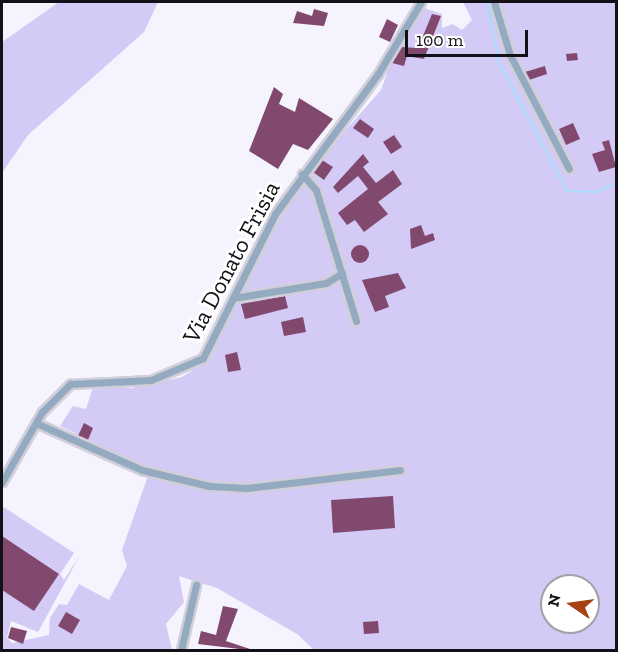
<!DOCTYPE html>
<html>
<head>
<meta charset="utf-8">
<style>
	body { margin:0 }
	#map { position:relative; width:618px; height:652px; overflow:hidden; background:#f5f3fe; font-family:"Zilla Slab",serif }
	div>[style] { position:absolute }
	.green>* { inset:0; background:#d3caf6 }
	.stream>* { height:2px; margin:-1px; padding:0 1px; transform-origin:1px; border-radius:1px; background:#a4defe }
	.building>* { inset:0; background:#82496f }
	.round { border-radius:50% }
	.roads { filter:drop-shadow(2px 0 #d1cfd9) drop-shadow(-2px 0 #d1cfd9) drop-shadow(0 2px #d1cfd9) drop-shadow(0 -2px #d1cfd9) }
	.street>* { height:7px; margin:-3.5px; padding:0 3.5px; transform-origin:3.5px; border-radius:3.5px; background:#94aac1 }
	span { translate:-50% -50%; white-space:nowrap; text-align:center; line-height:1.15; -webkit-text-stroke:6px #fff; paint-order:stroke }
	.street-label { font-size:24px; color:#131117 }
	.frame { position:absolute; inset:0; border:3px solid #131117; pointer-events:none }
	.north { position:absolute; left:540px; top:574px; width:60px; height:60px; box-sizing:border-box; background:#fff; border:2px solid #a1a0a2; border-radius:50%; rotate:283deg; font-size:16px; font-weight:700; line-height:24px; text-align:center; color:#131117 }
	.north::after { content:''; display:block; margin:auto; width:21px; height:27px; background:#a64213; clip-path:polygon(50% 0,100% 100%,50% 72%,0 100%) }
	.scale { position:absolute; left:405px; top:30px; width:123px; height:27px; box-sizing:border-box; border:3px solid #131117; border-top:0; padding-left:8px; font-size:18px; line-height:21px; white-space:nowrap; color:#131117; -webkit-text-stroke:4px #fff; paint-order:stroke }
</style>
</head>
<body>
<div id="map">
	<div class="green">
		<div style="clip-path:polygon(59px 2px,158px 2px,144px 32px,28px 135px,2px 173px,2px 42px)"></div>
		<div style="clip-path:polygon(evenodd,463px 2px,616px 2px,616px 650px,313px 649px,297px 634px,217px 588px,179px 576px,184px 602px,166px 624px,172px 650px,2px 650px,2px 506px,74px 553px,60px 574px,64px 580px,80px 555px,38px 632px,11px 621px,7px 638px,12px 643px,49px 635px,50px 618px,59px 604px,67px 605px,79px 584px,109px 600px,127px 566px,122px 550px,150px 470px,60px 426px,73px 406px,86px 409px,93px 387px,131px 388px,182px 377px,210px 359px,291px 192px,381px 90px,397px 44px,421px 7px,442px 14px,442px 28px,453px 24px,462px 30px,472px 20px,463px 2px,552px 586px,588px 586px,588px 622px,552px 622px,552px 586px)"></div>
	</div>
	<div class="stream">
		<div style="left:487px;top:2px;width:62px;rotate:78.9deg"></div>
		<div style="left:499px;top:63px;width:145px;rotate:62deg"></div>
		<div style="left:567px;top:191px;width:29px;rotate:2deg"></div>
		<div style="left:596px;top:192px;width:22px;rotate:-24deg"></div>
	</div>
	<div class="building">
		<div style="clip-path:polygon(314px 9px,328px 13px,324px 26px,293px 23px,297px 11px,312px 16px)"></div>
		<div style="clip-path:polygon(432px 14px,441px 16px,424px 59px,407px 56px,404px 66px,392px 63px,401px 47px,418px 48px)"></div>
		<div style="clip-path:polygon(387px 19px,398px 25px,390px 42px,379px 37px)"></div>
		<div style="clip-path:polygon(577px 53px,578px 60px,567px 61px,566px 54px)"></div>
		<div style="clip-path:polygon(545px 66px,547px 74px,529px 80px,525px 72px)"></div>
		<div style="clip-path:polygon(274px 87px,283px 94px,279px 104px,295px 112px,299px 98px,333px 119px,308px 150px,293px 144px,278px 169px,249px 151px)"></div>
		<div style="clip-path:polygon(360px 119px,374px 129px,368px 138px,353px 128px)"></div>
		<div style="clip-path:polygon(573px 123px,580px 139px,566px 145px,559px 129px)"></div>
		<div style="clip-path:polygon(394px 135px,402px 147px,391px 154px,383px 142px)"></div>
		<div style="clip-path:polygon(609px 140px,616px 167px,599px 172px,592px 154px,605px 150px,602px 142px)"></div>
		<div style="clip-path:polygon(363px 154px,369px 162px,363px 167px,376px 183px,393px 170px,402px 184px,378px 202px,388px 214px,364px 232px,355px 220px,347px 225px,338px 213px,368px 189px,358px 176px,338px 193px,333px 187px)"></div>
		<div style="clip-path:polygon(322px 160px,333px 167px,324px 180px,313px 172px)"></div>
		<div style="clip-path:polygon(421px 225px,425px 236px,433px 233px,435px 240px,411px 249px,410px 229px)"></div>
		<div class="round" style="left:351px;top:245px;width:18px;height:18px"></div>
		<div style="clip-path:polygon(398px 273px,406px 288px,385px 296px,389px 307px,375px 312px,362px 280px)"></div>
		<div style="clip-path:polygon(285px 296px,288px 308px,245px 319px,241px 304px)"></div>
		<div style="clip-path:polygon(303px 317px,306px 332px,284px 336px,281px 322px)"></div>
		<div style="clip-path:polygon(237px 352px,241px 370px,228px 372px,225px 355px)"></div>
		<div style="clip-path:polygon(84px 423px,93px 428px,88px 440px,78px 436px)"></div>
		<div style="clip-path:polygon(393px 496px,395px 528px,333px 533px,331px 500px)"></div>
		<div style="clip-path:polygon(2px 536px,59px 574px,34px 611px,2px 590px)"></div>
		<div style="clip-path:polygon(223px 606px,238px 609px,226px 641px,256px 651px,198px 644px,201px 631px,216px 635px)"></div>
		<div style="clip-path:polygon(66px 612px,80px 620px,72px 634px,58px 626px)"></div>
		<div style="clip-path:polygon(378px 621px,379px 633px,364px 634px,363px 622px)"></div>
		<div style="clip-path:polygon(11px 627px,27px 631px,23px 644px,8px 638px)"></div>
	</div>
	<div class="roads">
		<div class="street">
			<div style="left:494px;top:2px;width:55px;rotate:73.2deg"></div>
			<div style="left:510px;top:55px;width:128px;rotate:62.6deg"></div>
			<div style="left:302px;top:174px;width:21px;rotate:49deg"></div>
			<div style="left:316px;top:190px;width:137px;rotate:73deg"></div>
			<div style="left:233px;top:298px;width:94px;rotate:-9.2deg"></div>
			<div style="left:326px;top:283px;width:19px;rotate:-32deg"></div>
			<div style="left:36px;top:423px;width:116px;rotate:23.9deg"></div>
			<div style="left:142px;top:470px;width:69px;rotate:13.4deg"></div>
			<div style="left:209px;top:486px;width:38px;rotate:3deg"></div>
			<div style="left:247px;top:488px;width:154px;rotate:-6.7deg"></div>
			<div style="left:2px;top:482px;width:81px;rotate:-60.3deg"></div>
			<div style="left:42px;top:412px;width:40px;rotate:-45deg"></div>
			<div style="left:70px;top:384px;width:81px;rotate:-2.8deg"></div>
			<div style="left:151px;top:380px;width:56px;rotate:-22.9deg"></div>
			<div style="left:203px;top:358px;width:161px;rotate:-63.4deg"></div>
			<div style="left:275px;top:214px;width:174px;rotate:-53.7deg"></div>
			<div style="left:378px;top:74px;width:84px;rotate:-59.2deg"></div>
			<div style="left:181px;top:650px;width:67px;rotate:-77deg"></div>
		</div>
	</div>
	<div class="street-label">
		<span style="left:231px;top:262px;rotate:-62deg">Via Donato Frisia</span>
	</div>
	<div class="frame"></div>
	<div class="north">N</div>
	<div class="scale">100 m</div>
</div>
</body>
</html>
